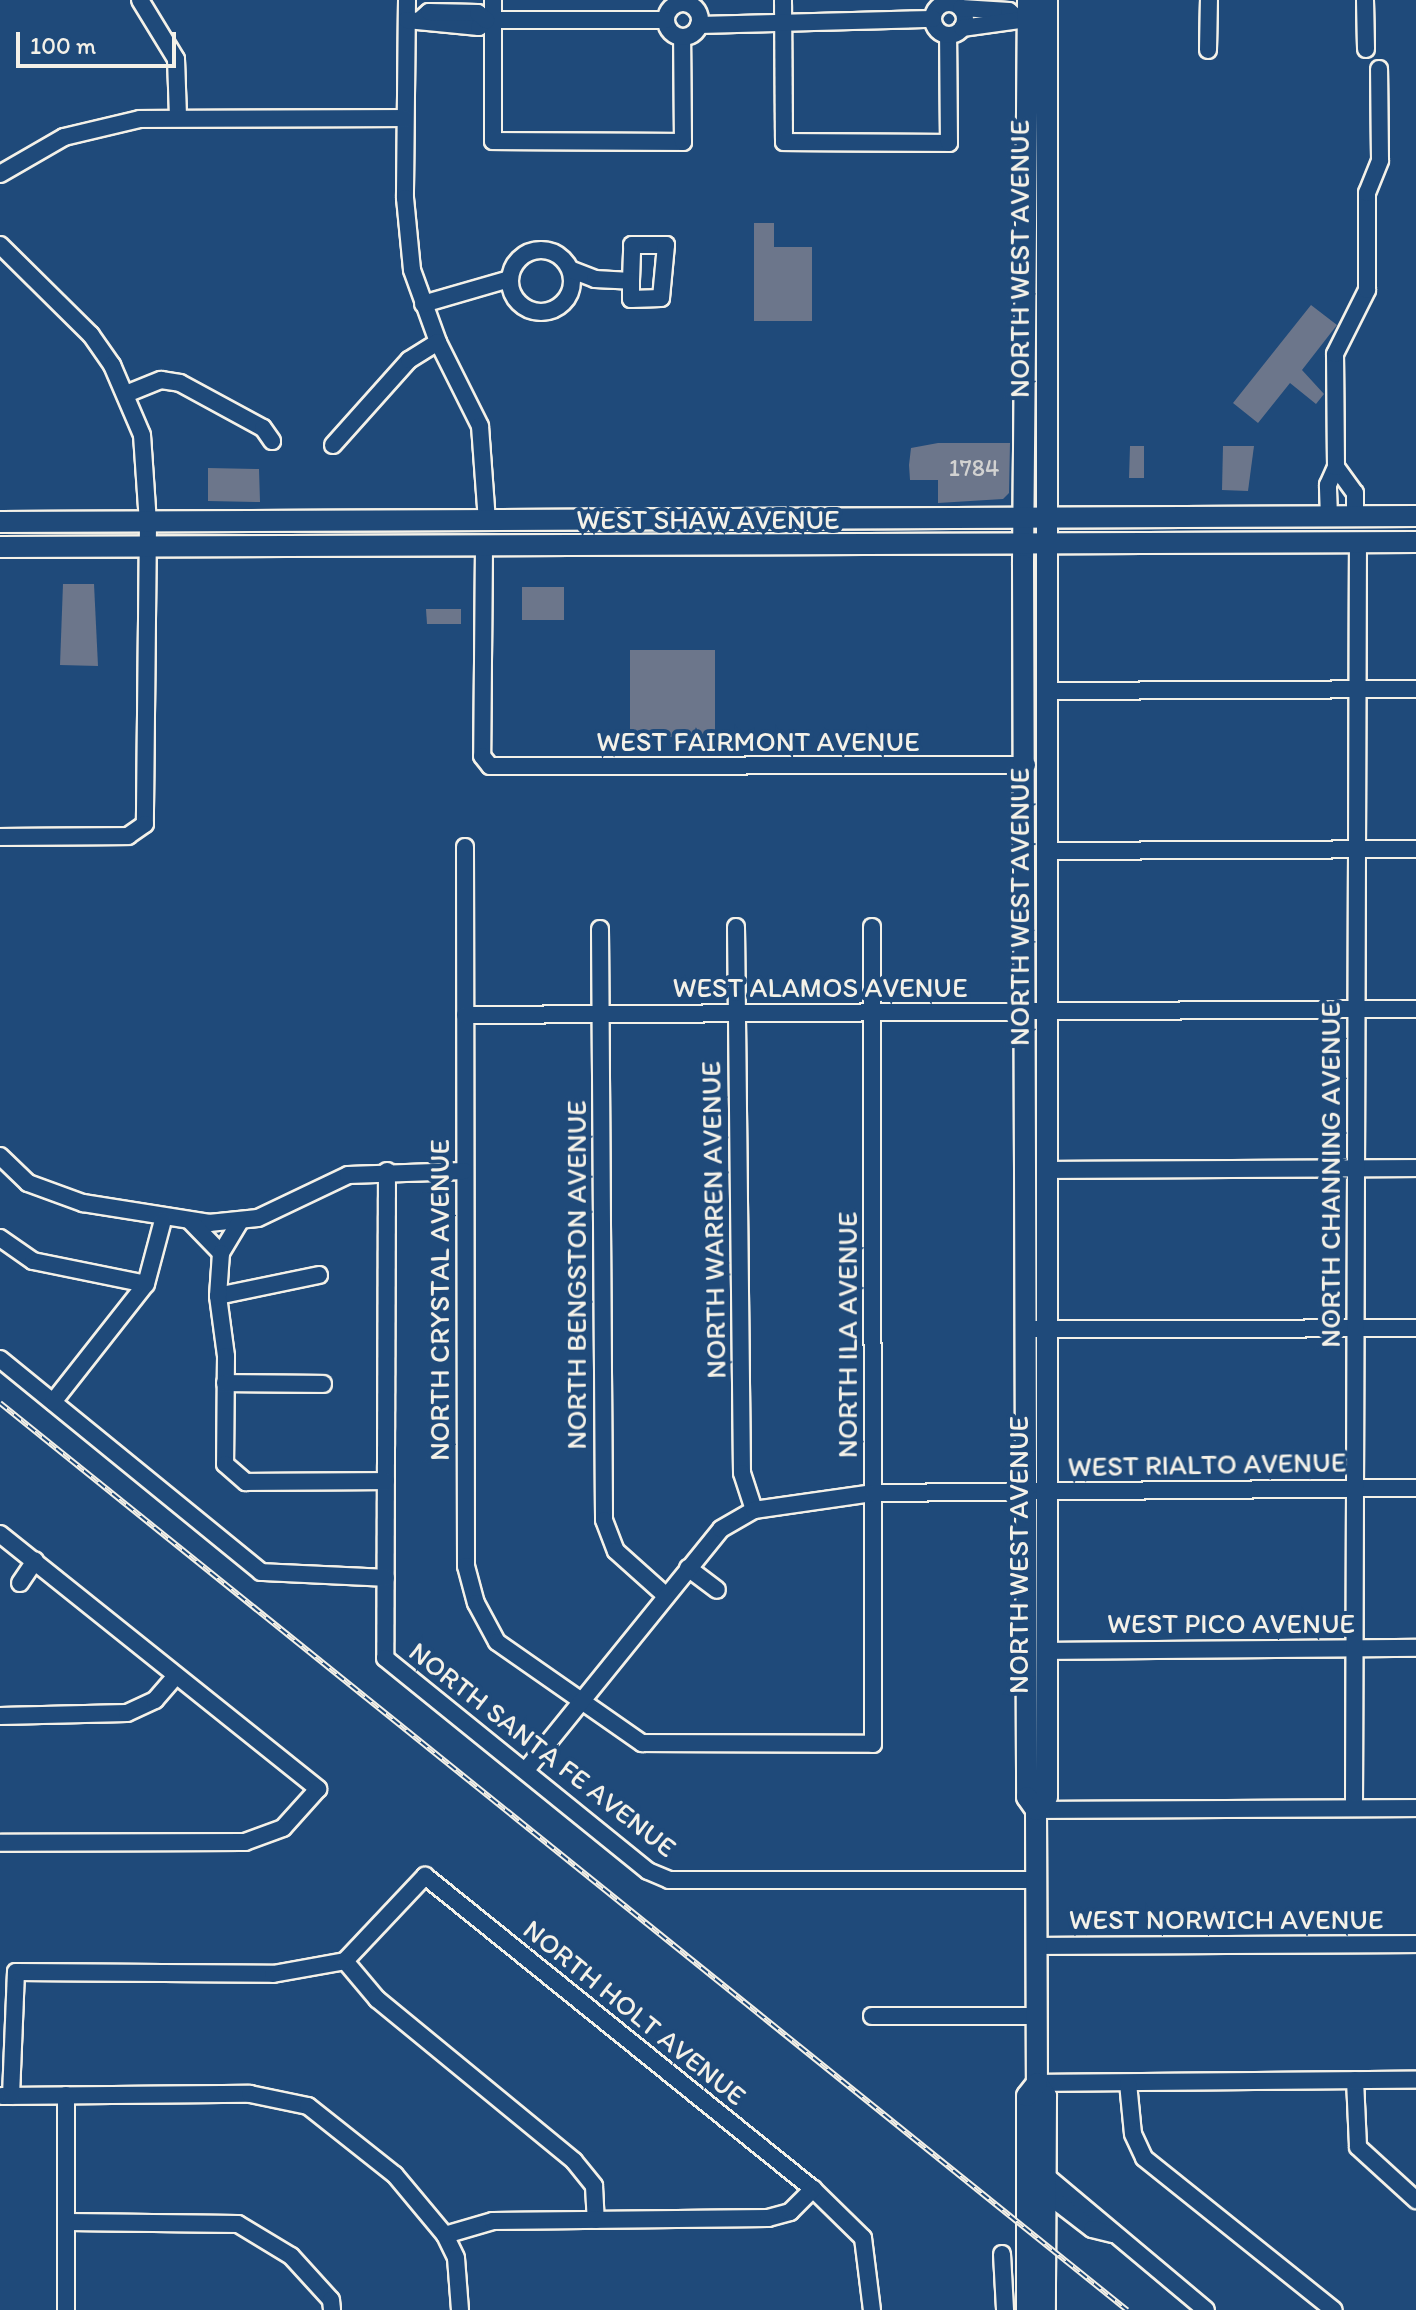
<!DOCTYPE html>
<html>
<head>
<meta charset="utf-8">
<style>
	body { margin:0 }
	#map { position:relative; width:1416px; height:2310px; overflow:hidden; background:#1f4a7a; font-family:Itim,sans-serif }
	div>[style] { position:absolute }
	.building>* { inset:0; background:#6c768b }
	.roads { filter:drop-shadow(2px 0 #f4f1e8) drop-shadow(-2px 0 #f4f1e8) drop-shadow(0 2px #f4f1e8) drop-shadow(0 -2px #f4f1e8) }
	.minor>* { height:16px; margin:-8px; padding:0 8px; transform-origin:8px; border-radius:8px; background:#1f4a7a }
	.minor>.ring { margin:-8px; padding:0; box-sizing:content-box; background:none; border:16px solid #1f4a7a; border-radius:50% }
	.major>* { height:20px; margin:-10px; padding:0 10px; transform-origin:10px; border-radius:10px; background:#1f4a7a }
	.rail>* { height:6px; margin-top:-3px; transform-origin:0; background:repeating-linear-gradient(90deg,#1f4a7a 0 9px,#f4f1e8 0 18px); box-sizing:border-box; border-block:2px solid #f4f1e8 }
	span { translate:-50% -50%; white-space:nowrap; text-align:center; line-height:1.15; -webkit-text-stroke:8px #1f4a7a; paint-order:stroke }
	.number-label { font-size:24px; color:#d2d2d1 }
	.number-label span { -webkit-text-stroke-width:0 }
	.street-label { font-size:28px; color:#f4f1e8 }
	.scale { position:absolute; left:16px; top:32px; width:160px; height:36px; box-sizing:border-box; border:4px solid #f4f1e8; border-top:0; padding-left:10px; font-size:24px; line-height:28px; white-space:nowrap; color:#f4f1e8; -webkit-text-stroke:6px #1f4a7a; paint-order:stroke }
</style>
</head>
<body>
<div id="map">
	<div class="building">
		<div style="clip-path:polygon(754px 223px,774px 223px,774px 247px,812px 247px,812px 321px,754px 321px)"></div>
		<div style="clip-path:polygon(1311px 305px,1337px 325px,1302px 370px,1324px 394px,1316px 404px,1290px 383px,1258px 423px,1233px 403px)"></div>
		<div style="clip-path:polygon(938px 443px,1010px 443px,1009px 493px,1003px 499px,938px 503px,938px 480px,910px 480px,909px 465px,911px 448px)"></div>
		<div style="clip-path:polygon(1130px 446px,1144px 446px,1144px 478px,1129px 478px)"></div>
		<div style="clip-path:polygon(1223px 446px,1254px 446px,1248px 491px,1222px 490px)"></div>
		<div style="clip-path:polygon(208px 468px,259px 469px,260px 502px,208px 501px)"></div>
		<div style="clip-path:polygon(63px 584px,94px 584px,98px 666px,60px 665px)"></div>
		<div style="clip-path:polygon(522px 587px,564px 587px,564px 620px,522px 620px)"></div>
		<div style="clip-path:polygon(426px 609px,461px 609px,461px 624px,427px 624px)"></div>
		<div style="clip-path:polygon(630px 650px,715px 650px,715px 737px,630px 737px)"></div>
	</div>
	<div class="roads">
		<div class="minor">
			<div style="left:140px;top:0;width:69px;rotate:58.6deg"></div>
			<div style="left:176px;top:59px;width:57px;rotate:88deg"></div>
			<div style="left:407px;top:0;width:198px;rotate:90.6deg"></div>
			<div style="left:405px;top:198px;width:72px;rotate:84.4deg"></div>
			<div style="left:412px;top:270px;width:77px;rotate:70.1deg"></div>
			<div style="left:438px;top:342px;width:94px;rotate:63.4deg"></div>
			<div style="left:480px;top:426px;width:95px;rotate:85.8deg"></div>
			<div style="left:493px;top:0;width:141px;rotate:90deg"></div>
			<div style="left:493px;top:141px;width:190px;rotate:0.3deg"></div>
			<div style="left:683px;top:142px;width:105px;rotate:-90.5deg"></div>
			<div style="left:783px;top:0;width:142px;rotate:89.6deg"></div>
			<div style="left:784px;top:142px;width:165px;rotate:0.3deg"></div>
			<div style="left:949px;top:143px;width:108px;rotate:-90.5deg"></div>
			<div style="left:1365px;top:0;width:49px;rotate:88.8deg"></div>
			<div class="ring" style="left:666px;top:3px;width:18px;height:18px"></div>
			<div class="ring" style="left:933px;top:3px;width:16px;height:16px"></div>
			<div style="left:961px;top:8px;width:48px;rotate:3.6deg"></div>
			<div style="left:1009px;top:11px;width:12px;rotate:42deg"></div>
			<div style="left:407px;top:20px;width:72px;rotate:5.6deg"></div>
			<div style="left:479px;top:27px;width:10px;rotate:-45deg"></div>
			<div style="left:486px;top:20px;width:180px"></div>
			<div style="left:420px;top:20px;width:12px;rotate:-42deg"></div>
			<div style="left:429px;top:12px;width:49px;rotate:1.2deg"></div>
			<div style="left:478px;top:13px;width:11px;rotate:41deg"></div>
			<div style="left:699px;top:25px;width:234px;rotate:-1.5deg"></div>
			<div style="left:962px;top:28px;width:67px;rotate:-7.8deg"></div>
			<div style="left:1208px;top:50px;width:50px;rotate:-88.9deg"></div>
			<div style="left:0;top:174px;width:74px;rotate:-30deg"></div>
			<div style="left:64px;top:137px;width:78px;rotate:-13.3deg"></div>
			<div style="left:140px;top:119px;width:264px;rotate:-0.2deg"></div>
			<div style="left:0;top:245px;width:128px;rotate:44.7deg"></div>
			<div style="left:91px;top:335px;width:37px;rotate:55deg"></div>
			<div style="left:112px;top:365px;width:76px;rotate:66.8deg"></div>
			<div style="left:142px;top:435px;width:89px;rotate:86.1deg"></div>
			<div style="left:148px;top:524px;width:300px;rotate:90.6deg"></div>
			<div style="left:145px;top:824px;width:21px;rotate:145deg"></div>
			<div style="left:128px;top:836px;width:128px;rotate:179.6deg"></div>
			<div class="ring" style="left:510px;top:250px;width:46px;height:46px"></div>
			<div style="left:572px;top:270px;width:25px;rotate:21deg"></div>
			<div style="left:595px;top:279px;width:36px;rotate:3deg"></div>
			<div style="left:631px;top:281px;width:36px;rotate:-88deg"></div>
			<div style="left:632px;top:245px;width:34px"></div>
			<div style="left:666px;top:245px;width:53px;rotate:95.4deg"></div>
			<div style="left:661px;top:298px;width:30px;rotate:178deg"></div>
			<div style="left:631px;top:299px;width:18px;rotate:-90deg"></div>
			<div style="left:423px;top:304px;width:86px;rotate:-16.1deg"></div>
			<div style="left:126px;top:394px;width:38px;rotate:-22deg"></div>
			<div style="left:161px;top:380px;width:19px;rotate:9deg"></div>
			<div style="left:180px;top:383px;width:94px;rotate:28.5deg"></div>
			<div style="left:263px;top:428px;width:16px;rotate:55deg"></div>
			<div style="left:333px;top:445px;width:114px;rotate:-48.2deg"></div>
			<div style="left:409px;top:360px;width:34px;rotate:-32deg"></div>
			<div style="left:1336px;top:467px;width:32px;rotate:54deg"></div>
			<div style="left:1355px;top:493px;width:23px;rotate:90deg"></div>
			<div style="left:1329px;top:517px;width:32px;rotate:-92deg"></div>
			<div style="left:1328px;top:485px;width:20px;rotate:-66deg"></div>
			<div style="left:1336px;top:467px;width:113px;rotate:-90.5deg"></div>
			<div style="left:1335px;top:354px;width:72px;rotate:-63.4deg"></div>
			<div style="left:1367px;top:290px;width:97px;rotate:-90deg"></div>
			<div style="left:1367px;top:193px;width:35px;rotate:-68deg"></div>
			<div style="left:1380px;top:160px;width:91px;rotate:-90.6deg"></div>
			<div style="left:484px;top:547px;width:209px;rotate:90.5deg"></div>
			<div style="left:482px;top:756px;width:13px;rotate:51deg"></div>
			<div style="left:490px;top:766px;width:537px;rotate:-0.11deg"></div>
			<div style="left:1046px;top:691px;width:370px;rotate:-0.3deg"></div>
			<div style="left:465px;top:847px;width:719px;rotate:89.92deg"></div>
			<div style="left:466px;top:1566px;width:38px;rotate:75deg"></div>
			<div style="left:476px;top:1603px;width:44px;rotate:61.7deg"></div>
			<div style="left:497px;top:1642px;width:177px;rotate:34.9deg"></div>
			<div style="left:642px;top:1743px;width:231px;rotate:0.2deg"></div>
			<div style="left:873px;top:1744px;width:817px;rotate:-90.07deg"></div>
			<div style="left:1047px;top:851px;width:369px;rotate:-0.3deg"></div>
			<div style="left:736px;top:927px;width:546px;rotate:89.37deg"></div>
			<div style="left:742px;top:1473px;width:39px;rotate:72deg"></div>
			<div style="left:600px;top:929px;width:591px;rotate:89.61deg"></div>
			<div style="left:604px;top:1520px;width:33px;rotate:69deg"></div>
			<div style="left:616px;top:1551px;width:66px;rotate:41.9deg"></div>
			<div style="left:465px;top:1015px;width:951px;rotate:-0.36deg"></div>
			<div style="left:0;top:1156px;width:39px;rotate:44deg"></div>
			<div style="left:28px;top:1183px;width:59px;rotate:20deg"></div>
			<div style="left:83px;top:1203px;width:128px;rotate:9deg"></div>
			<div style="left:209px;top:1223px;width:49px;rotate:-5.8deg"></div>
			<div style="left:258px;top:1218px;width:100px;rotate:-25.5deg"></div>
			<div style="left:348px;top:1175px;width:116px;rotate:-2deg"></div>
			<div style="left:1047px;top:1170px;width:369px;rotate:-0.3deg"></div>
			<div style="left:387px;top:1171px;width:487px;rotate:90.2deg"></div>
			<div style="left:385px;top:1658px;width:338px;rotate:39deg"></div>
			<div style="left:648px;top:1871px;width:23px;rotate:23deg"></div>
			<div style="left:669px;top:1880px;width:367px"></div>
			<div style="left:189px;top:1220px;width:46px;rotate:45.9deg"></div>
			<div style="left:221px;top:1253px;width:35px;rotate:-59deg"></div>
			<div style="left:0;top:1238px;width:40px;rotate:34.9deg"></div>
			<div style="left:33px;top:1261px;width:115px;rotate:11.5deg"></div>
			<div style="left:319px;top:1275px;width:103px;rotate:168.3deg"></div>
			<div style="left:218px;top:1296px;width:61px;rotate:82.4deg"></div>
			<div style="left:226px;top:1356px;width:108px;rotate:90.5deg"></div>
			<div style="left:225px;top:1464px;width:28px;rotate:41deg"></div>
			<div style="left:246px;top:1482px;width:140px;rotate:-0.4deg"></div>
			<div style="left:218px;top:1296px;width:43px;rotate:-86deg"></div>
			<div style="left:1027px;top:1329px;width:389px;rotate:-0.1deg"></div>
			<div style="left:0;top:1359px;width:337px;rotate:39.2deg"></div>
			<div style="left:261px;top:1572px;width:125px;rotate:2.7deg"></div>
			<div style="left:225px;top:1383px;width:98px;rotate:0.6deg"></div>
			<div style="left:53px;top:1402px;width:150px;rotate:-51.8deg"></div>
			<div style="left:146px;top:1284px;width:66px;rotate:-75.1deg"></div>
			<div style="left:0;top:1534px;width:408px;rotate:38.7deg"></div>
			<div style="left:318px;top:1789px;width:52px;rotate:131.9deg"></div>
			<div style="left:283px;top:1828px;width:40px;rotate:159.8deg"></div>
			<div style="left:245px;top:1842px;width:245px;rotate:179.8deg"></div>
			<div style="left:688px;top:1568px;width:36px;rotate:37deg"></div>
			<div style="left:20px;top:1583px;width:27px;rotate:-56deg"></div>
			<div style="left:1046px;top:1651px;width:370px;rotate:-0.5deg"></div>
			<div style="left:0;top:1716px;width:127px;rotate:-1.4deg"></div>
			<div style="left:127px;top:1713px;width:31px;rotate:-25deg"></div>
			<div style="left:155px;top:1700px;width:32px;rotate:-49deg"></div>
			<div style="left:526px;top:1770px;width:310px;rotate:-51deg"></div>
			<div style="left:721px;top:1529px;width:38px;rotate:-30deg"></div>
			<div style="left:754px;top:1510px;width:121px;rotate:-8.1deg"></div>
			<div style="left:874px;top:1493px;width:542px;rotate:-0.53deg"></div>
			<div style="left:1354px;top:1808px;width:1265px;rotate:-89.82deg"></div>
			<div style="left:1036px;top:1810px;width:380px;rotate:-0.3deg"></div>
			<div style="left:1036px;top:1946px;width:380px;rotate:-0.3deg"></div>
			<div style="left:345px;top:1961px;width:50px;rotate:49.9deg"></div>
			<div style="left:377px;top:1999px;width:255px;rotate:39.4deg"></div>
			<div style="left:574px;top:2161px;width:32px;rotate:51deg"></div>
			<div style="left:594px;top:2186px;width:34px;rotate:87deg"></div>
			<div style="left:872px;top:2016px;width:165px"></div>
			<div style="left:1355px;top:2080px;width:67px;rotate:87.4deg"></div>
			<div style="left:1358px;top:2147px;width:79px;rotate:42.4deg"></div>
			<div style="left:1037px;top:2083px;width:379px;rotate:-0.5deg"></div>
			<div style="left:1128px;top:2083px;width:51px;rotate:84.4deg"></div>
			<div style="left:1133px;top:2134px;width:26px;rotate:65deg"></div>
			<div style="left:1144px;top:2158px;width:243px;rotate:38.7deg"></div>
			<div style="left:2px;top:2096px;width:248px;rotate:-0.5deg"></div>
			<div style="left:250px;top:2094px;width:59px;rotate:11.7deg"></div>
			<div style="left:308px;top:2106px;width:111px;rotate:38.4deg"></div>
			<div style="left:395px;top:2175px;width:78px;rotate:50.2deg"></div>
			<div style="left:445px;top:2235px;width:25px;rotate:64deg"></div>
			<div style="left:456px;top:2258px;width:52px;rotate:85.6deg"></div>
			<div style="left:11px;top:2096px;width:124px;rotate:-87.7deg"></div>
			<div style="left:16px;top:1972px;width:257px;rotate:0.4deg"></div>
			<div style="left:273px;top:1974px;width:73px;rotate:-10.2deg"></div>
			<div style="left:345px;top:1961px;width:117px;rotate:-46.7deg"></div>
			<div style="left:425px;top:1876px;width:499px;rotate:38.9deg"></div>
			<div style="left:813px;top:2189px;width:70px;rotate:44.4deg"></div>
			<div style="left:863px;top:2238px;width:73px;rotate:82.9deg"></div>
			<div style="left:1045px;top:2175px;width:210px;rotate:40deg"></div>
			<div style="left:1045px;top:2193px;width:59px;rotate:37.5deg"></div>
			<div style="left:1092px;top:2229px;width:21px;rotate:14deg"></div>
			<div style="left:68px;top:2222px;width:170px;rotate:0.7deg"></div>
			<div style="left:238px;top:2224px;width:62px;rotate:31.1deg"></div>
			<div style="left:291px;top:2256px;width:59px;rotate:47.7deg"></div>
			<div style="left:331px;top:2300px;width:10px;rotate:84deg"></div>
			<div style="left:445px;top:2235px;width:50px;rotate:-16.3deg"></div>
			<div style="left:493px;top:2221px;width:275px;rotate:-0.6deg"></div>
			<div style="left:768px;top:2218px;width:23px;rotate:-15deg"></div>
			<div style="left:790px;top:2212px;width:33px;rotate:-45deg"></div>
			<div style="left:1002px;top:2254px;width:56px;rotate:86.9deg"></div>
			<div style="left:66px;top:2310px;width:215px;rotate:-90deg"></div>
		</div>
		<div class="major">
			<div style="left:1028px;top:0;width:565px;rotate:90.51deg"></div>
			<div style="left:1023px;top:565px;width:1232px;rotate:89.81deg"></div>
			<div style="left:1027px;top:1797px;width:16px;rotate:55deg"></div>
			<div style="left:1036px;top:1810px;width:273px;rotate:89.8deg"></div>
			<div style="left:1037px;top:2083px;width:16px;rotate:55deg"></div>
			<div style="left:1046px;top:2096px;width:214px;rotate:90.3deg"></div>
			<div style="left:0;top:522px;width:1416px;rotate:-0.24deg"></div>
			<div style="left:0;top:547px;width:1416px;rotate:-0.2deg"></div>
			<div style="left:1036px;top:1810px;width:17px;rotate:-50deg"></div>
			<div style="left:1047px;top:1797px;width:1797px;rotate:-90deg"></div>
			<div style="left:1027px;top:2310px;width:214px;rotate:-90deg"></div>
			<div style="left:1027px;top:2096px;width:16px;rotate:-52deg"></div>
		</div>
	</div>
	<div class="rail">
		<div style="left:0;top:1403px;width:1447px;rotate:38.83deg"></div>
	</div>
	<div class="number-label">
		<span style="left:974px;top:468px">1784</span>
	</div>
	<div class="street-label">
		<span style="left:1019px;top:259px;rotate:-90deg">NORTH WEST AVENUE</span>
		<span style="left:708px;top:519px">WEST SHAW AVENUE</span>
		<span style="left:758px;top:741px">WEST FAIRMONT AVENUE</span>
		<span style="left:1019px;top:907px;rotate:-90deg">NORTH WEST AVENUE</span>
		<span style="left:820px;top:987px">WEST ALAMOS AVENUE</span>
		<span style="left:1330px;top:1175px;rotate:-90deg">NORTH CHANNING AVENUE</span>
		<span style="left:713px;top:1220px;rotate:-91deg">NORTH WARREN AVENUE</span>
		<span style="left:576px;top:1275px;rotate:-90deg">NORTH BENGSTON AVENUE</span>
		<span style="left:439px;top:1300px;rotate:-90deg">NORTH CRYSTAL AVENUE</span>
		<span style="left:847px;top:1335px;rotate:-90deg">NORTH ILA AVENUE</span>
		<span style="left:1207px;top:1464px;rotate:-1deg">WEST RIALTO AVENUE</span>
		<span style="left:1018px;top:1555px;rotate:-90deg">NORTH WEST AVENUE</span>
		<span style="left:1231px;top:1623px">WEST PICO AVENUE</span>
		<span style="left:543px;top:1749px;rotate:38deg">NORTH SANTA FE AVENUE</span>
		<span style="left:1226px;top:1919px">WEST NORWICH AVENUE</span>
		<span style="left:635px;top:2012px;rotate:39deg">NORTH HOLT AVENUE</span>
	</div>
	<div class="scale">100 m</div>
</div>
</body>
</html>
